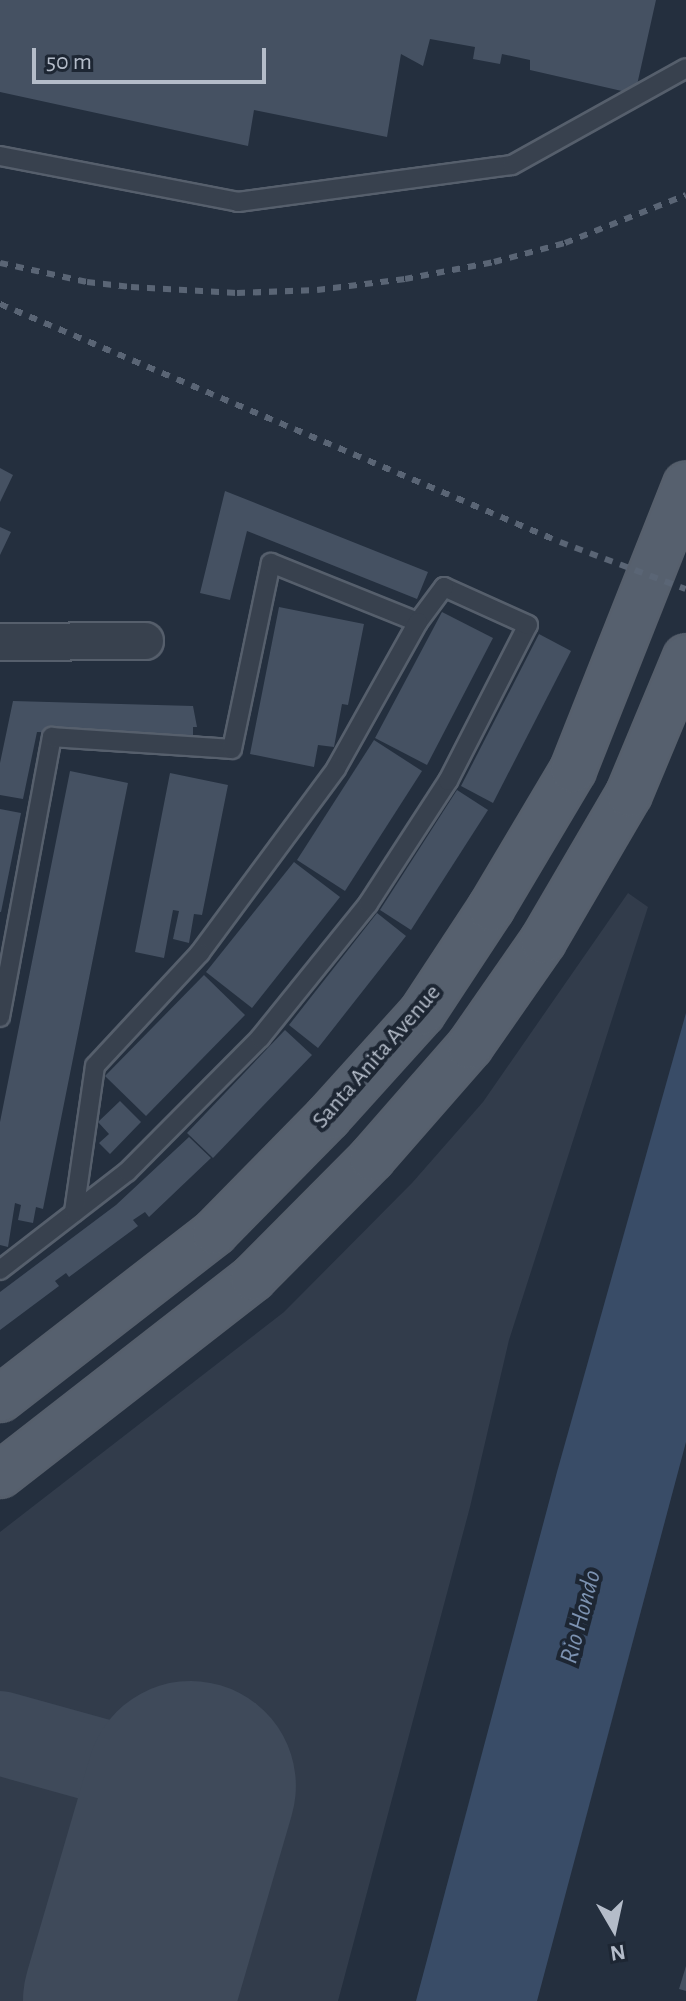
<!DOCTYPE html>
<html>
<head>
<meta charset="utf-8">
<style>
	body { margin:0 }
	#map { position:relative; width:686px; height:2001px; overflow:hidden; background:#242f3e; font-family:"Alegreya Sans",sans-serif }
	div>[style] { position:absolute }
	.airport>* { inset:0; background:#323c4b }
	.water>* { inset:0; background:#394c67 }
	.taxiway>* { height:84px; margin:-42px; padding:0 42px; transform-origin:42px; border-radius:42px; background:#3f4a5a }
	.runway>* { height:210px; margin:-105px; padding:0 105px; transform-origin:105px; border-radius:105px; background:#3f4a5a }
	.building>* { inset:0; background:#455162 }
	.roads { filter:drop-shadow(2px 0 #565f6c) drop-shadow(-2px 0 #565f6c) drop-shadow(0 2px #565f6c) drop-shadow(0 -2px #565f6c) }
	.lane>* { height:18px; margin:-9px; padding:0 9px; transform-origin:9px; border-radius:9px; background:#38414e }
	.street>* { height:36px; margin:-18px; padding:0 18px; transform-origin:18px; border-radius:18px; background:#38414e }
	.primary>* { height:44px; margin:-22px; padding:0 22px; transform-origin:22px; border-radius:22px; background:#56606e }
	.rail>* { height:6px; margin-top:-3px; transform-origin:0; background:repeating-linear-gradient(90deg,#5a6575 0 8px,transparent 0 16px) }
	span { translate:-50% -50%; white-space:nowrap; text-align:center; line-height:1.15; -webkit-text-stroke:8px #1d2633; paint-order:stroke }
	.street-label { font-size:24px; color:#b4bcc9 }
	.water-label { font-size:26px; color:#7c92b1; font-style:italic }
	.north { position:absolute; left:574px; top:1889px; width:80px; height:80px; -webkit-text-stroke:6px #1d2633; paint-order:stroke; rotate:171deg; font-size:22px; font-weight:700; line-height:32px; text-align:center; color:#b4bcc9 }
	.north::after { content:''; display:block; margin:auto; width:28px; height:36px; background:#b4bcc9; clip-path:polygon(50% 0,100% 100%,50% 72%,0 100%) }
	.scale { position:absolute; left:32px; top:48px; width:234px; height:36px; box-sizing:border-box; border:4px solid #b4bcc9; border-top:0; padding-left:10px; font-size:24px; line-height:28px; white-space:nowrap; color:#b4bcc9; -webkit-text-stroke:6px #1d2633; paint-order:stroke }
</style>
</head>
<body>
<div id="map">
	<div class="airport">
		<div style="clip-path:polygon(628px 893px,648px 907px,509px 1340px,470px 1507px,338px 2001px,0 2001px,0 1532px,284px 1312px,412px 1183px,483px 1102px)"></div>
	</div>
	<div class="water">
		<div style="clip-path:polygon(686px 1013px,686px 1442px,537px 2001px,416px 2001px,557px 1472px)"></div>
	</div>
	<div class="taxiway">
		<div style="left:0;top:1733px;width:198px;rotate:15.5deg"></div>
	</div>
	<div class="runway">
		<div style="left:128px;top:2001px;width:224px;rotate:-73.7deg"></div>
	</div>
	<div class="building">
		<div style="clip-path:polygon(0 0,656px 0,635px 94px,530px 70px,530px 60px,502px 54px,500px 64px,473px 59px,475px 47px,430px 39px,423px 66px,401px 54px,387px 137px,254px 110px,248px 146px,0 92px)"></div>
		<div style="clip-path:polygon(0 468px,13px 475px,0 502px)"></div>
		<div style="clip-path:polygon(225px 491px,428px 572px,417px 599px,247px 531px,230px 600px,200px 593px)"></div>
		<div style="clip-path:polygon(0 527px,11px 532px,0 555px)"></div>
		<div style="clip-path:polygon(279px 607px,364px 624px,348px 705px,342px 704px,334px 747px,318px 745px,314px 767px,250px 754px)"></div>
		<div style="clip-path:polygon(442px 612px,493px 638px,427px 765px,375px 738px)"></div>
		<div style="clip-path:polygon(539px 634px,571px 651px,493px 803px,461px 786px)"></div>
		<div style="clip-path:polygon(13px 701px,193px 706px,197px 727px,193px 727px,193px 736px,37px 732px,23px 799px,0 795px,0 763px)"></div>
		<div style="clip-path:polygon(374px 740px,422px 771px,345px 891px,297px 860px)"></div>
		<div style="clip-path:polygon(70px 771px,128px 783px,43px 1209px,36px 1207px,33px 1223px,18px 1220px,21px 1205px,15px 1203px,8px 1247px,0 1245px,0 1122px)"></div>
		<div style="clip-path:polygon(170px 773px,228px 785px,202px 915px,194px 914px,189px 943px,173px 939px,179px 911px,173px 910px,164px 958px,135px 952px)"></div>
		<div style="clip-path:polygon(457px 790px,488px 810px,411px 930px,380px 910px)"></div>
		<div style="clip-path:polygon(0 809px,21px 813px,1px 912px,0 912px)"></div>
		<div style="clip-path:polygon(294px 862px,340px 897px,252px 1008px,206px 972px)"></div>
		<div style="clip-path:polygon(377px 913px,406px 936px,318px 1048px,289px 1025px)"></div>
		<div style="clip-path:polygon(204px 975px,245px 1015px,146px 1116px,105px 1076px)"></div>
		<div style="clip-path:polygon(285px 1030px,312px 1055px,213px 1158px,187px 1133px)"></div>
		<div style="clip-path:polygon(120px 1101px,141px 1122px,110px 1154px,99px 1143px,109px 1134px,98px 1122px)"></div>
		<div style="clip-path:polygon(189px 1137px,211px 1158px,149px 1217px,145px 1212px,133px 1220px,138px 1226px,69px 1277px,66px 1273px,55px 1281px,59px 1286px,0 1330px,0 1292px,116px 1205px)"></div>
		<div style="clip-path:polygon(686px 1966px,686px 1991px,679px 1989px)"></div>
	</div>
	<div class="roads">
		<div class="lane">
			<div style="left:0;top:156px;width:242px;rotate:10.9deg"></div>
			<div style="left:238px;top:202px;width:276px;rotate:-7.7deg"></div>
			<div style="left:512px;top:165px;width:199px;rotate:-29.1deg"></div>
			<div style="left:0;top:1017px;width:285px;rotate:-79.5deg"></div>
			<div style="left:52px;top:737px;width:180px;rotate:3.8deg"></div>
			<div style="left:232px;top:749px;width:190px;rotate:-78.2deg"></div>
			<div style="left:271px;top:563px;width:158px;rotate:21.9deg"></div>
			<div style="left:0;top:1270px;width:160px;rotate:-37.7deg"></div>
			<div style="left:127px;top:1172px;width:189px;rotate:-45.2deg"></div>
			<div style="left:260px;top:1038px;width:172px;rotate:-51.1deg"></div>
			<div style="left:368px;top:904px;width:147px;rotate:-57deg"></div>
			<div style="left:448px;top:781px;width:175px;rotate:-62.9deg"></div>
			<div style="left:528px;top:625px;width:92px;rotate:-155.7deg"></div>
			<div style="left:444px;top:587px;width:44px;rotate:126.6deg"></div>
			<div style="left:418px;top:622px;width:168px;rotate:119.2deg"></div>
			<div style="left:336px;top:769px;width:229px;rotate:126.5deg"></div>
			<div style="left:200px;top:953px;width:154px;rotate:132.9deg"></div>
			<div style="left:95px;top:1066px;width:148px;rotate:98.2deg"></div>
		</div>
		<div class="street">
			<div style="left:0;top:642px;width:145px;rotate:-0.4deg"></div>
		</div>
		<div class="primary">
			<div style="left:0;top:1399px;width:272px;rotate:-37.8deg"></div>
			<div style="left:215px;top:1232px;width:161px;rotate:-45.5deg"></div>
			<div style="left:328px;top:1117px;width:140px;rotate:-47.9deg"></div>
			<div style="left:422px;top:1013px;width:126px;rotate:-56.7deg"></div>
			<div style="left:491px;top:908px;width:161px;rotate:-59.3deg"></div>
			<div style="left:573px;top:770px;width:307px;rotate:-68.4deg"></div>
			<div style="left:0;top:1475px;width:321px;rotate:-37.9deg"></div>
			<div style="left:253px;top:1278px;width:169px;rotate:-45.2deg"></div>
			<div style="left:372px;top:1158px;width:149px;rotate:-48.8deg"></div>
			<div style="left:470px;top:1046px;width:128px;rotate:-55.2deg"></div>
			<div style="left:543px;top:941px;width:170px;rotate:-59.7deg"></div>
			<div style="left:629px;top:794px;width:148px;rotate:-67.4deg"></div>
		</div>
	</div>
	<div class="rail">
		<div style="left:0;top:263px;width:89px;rotate:12.3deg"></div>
		<div style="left:87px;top:282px;width:44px;rotate:6.5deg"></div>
		<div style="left:131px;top:287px;width:106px;rotate:3.2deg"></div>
		<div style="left:237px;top:293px;width:80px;rotate:-2.1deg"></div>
		<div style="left:317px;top:290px;width:89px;rotate:-7.1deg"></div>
		<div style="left:405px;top:279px;width:91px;rotate:-10.8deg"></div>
		<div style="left:494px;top:262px;width:73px;rotate:-15deg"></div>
		<div style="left:565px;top:243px;width:130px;rotate:-21.6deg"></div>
		<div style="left:0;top:304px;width:608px;rotate:23.03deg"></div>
		<div style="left:560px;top:542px;width:134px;rotate:20.5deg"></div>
	</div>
	<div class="street-label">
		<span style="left:377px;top:1057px;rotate:-49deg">Santa Anita Avenue</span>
	</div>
	<div class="water-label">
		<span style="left:581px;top:1617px;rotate:-75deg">Rio Hondo</span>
	</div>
	<div class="north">N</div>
	<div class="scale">50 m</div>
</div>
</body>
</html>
